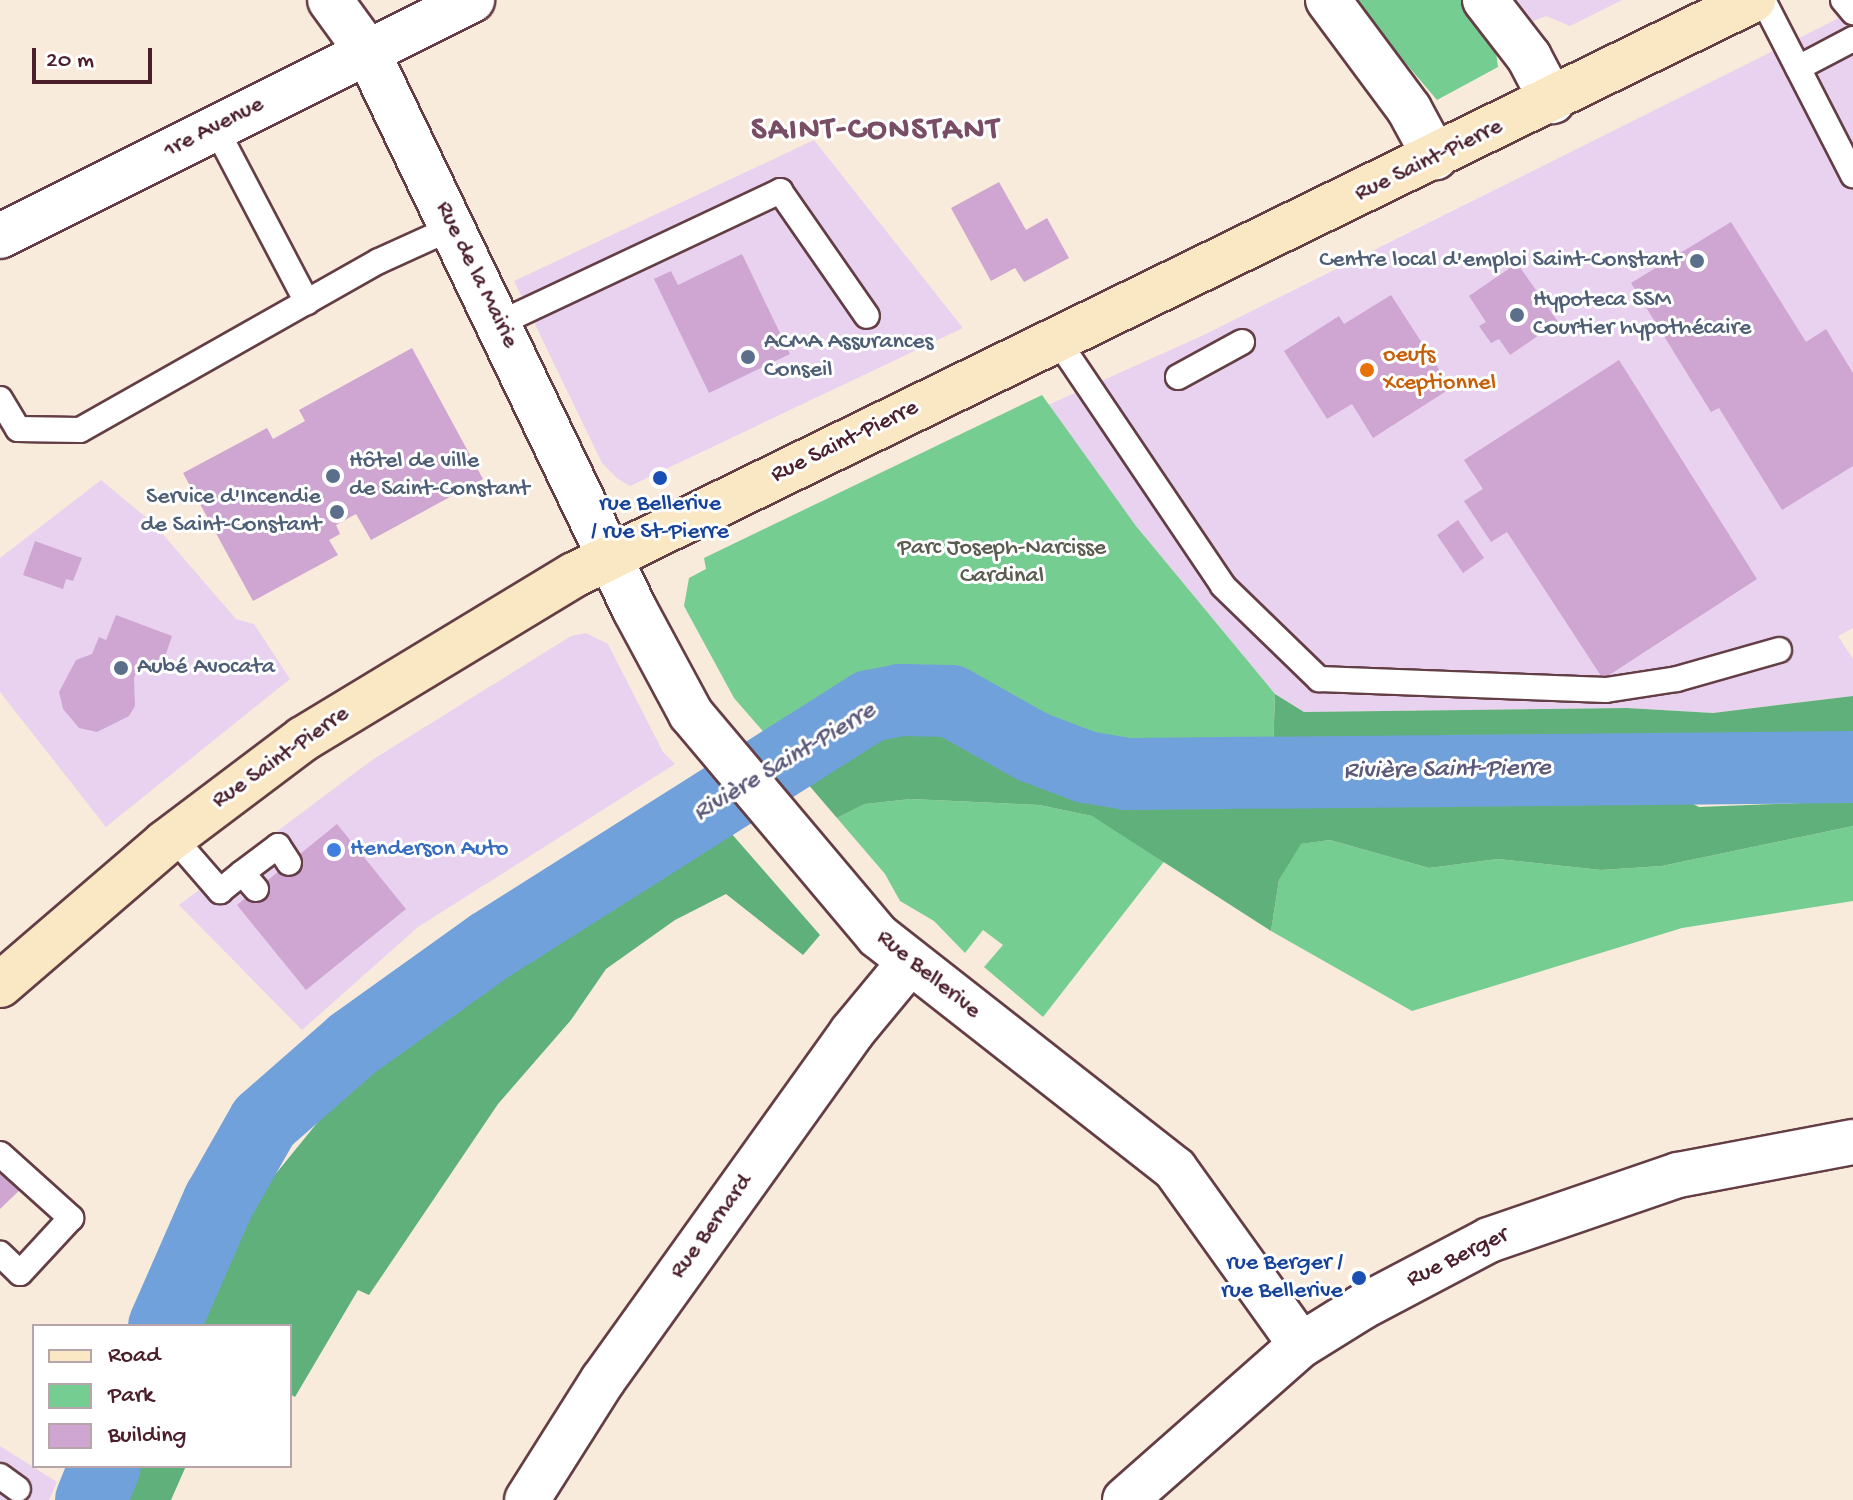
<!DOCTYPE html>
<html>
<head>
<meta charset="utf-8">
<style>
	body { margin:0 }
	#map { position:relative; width:1853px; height:1500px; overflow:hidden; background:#f9ebdb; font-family:"Gochi Hand",sans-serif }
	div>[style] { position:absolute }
	.built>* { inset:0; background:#e8d2ef }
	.green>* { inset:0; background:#75cd92 }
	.forest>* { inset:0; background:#60b07c }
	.river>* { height:72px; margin:-36px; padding:0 36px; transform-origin:36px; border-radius:36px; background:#71a1db }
	.building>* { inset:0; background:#cfa6d2 }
	.roads { filter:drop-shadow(2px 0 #643e45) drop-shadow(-2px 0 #643e45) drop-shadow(0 2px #643e45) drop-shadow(0 -2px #643e45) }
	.lane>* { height:24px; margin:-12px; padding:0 12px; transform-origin:12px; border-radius:12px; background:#fff }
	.street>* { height:44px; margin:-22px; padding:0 22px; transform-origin:22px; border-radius:22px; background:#fff }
	.secondary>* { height:44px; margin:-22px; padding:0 22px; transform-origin:22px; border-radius:22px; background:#fae7c3 }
	.dots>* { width:22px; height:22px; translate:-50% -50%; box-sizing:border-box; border:4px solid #fff; border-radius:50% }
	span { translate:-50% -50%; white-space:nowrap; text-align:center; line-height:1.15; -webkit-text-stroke:6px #fff; paint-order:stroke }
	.street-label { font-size:24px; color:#4a1f2b }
	.service-label { font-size:24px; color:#4e5e75 }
	.right { translate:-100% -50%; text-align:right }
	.left { translate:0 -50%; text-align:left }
	.food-label { font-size:24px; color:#c56008 }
	.transit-label { font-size:24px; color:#164399 }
	.park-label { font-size:24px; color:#595c4f }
	.shop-label { font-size:24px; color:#366cbe }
	.water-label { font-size:26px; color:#5c5a7a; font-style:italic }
	.district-label { font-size:32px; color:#794e65; font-weight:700; letter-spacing:2px }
	.legend { position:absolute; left:32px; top:1324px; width:260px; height:144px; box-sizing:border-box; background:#fff; border:2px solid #b7a5aa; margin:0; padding:10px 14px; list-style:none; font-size:24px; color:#4a1f2b }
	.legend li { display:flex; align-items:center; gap:16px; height:40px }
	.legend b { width:40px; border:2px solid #b7a5aa }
	.scale { position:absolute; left:32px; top:48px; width:120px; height:36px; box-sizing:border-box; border:4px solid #4a1f2b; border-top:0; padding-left:10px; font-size:24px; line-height:28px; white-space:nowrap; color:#4a1f2b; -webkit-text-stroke:6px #fff; paint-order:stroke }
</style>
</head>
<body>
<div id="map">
	<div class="built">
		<div style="clip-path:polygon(1512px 0,1622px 0,1570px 26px,1546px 16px,1531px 22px)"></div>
		<div style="clip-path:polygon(1853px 11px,1853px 628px,1838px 636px,1853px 659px,1853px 696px,1713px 713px,1627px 708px,1304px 712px,1275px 694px,1136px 526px,1048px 405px,1206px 334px)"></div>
		<div style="clip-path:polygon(814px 140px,963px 328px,630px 486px,618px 479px,602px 463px,514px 281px)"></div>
		<div style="clip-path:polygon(101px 480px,154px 524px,236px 619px,254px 624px,290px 679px,106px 827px,0 692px,0 558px)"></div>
		<div style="clip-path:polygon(586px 633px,608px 644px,663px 752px,675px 764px,418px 927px,302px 1030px,179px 905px,372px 760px,571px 636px)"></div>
		<div style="clip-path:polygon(0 1446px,57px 1482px,49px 1500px,0 1500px)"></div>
	</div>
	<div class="green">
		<div style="clip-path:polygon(1352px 0,1461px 0,1495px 45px,1498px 67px,1437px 100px)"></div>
		<div style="clip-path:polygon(1042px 395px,1136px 526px,1275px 694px,1273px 753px,1080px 758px,958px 684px,900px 683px,856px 693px,774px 744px,734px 698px,684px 606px,689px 578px,706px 569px,704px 558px)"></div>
		<div style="clip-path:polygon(911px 799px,1039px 805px,1092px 816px,1166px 859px,1043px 1017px,984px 967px,1003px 945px,983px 930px,965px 953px,934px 921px,900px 901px,885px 874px,837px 818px,865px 804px)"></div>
		<div style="clip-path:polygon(1853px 826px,1853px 901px,1682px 928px,1412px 1011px,1271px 931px,1279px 880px,1300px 844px,1330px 840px,1429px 868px,1498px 859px,1601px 870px,1662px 866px)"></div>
	</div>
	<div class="forest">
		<div style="clip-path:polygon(1275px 694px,1304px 712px,1627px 708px,1713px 713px,1853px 696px,1853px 747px,1273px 753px)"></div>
		<div style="clip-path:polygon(951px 722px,1114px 795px,1203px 784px,1276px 801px,1649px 781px,1699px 807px,1853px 801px,1853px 826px,1662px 866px,1601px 870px,1498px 859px,1429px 868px,1330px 840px,1301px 844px,1279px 880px,1271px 931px,1092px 816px,1039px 805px,911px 799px,865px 804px,837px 818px,795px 769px,837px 742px,899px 723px)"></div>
		<div style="clip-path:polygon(724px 825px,820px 935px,803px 955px,726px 894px,675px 920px,606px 969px,571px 1020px,498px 1104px,369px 1295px,358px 1290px,295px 1397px,290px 1394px,290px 1326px,196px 1326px,248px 1208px,357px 1074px,544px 942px)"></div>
		<div style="clip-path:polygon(137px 1466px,186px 1466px,171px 1500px,123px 1500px)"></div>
	</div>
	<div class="river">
		<div style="left:164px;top:1326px;width:137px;rotate:-66.3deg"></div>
		<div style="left:219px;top:1201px;width:91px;rotate:-60.3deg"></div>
		<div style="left:264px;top:1122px;width:118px;rotate:-41.2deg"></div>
		<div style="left:353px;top:1044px;width:168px;rotate:-35.6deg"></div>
		<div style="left:490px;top:946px;width:449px;rotate:-32.3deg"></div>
		<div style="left:870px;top:706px;width:31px;rotate:-11deg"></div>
		<div style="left:900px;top:700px;width:51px;rotate:1.1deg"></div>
		<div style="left:951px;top:701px;width:94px;rotate:29.3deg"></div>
		<div style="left:1033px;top:747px;width:57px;rotate:20.7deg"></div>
		<div style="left:1086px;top:767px;width:42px;rotate:9.7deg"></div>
		<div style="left:1127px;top:774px;width:726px;rotate:-0.55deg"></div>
		<div style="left:91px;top:1500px;width:37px;rotate:-68deg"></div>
	</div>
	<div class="building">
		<div style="clip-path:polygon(999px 182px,1026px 230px,1047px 218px,1069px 258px,1024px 282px,1015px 268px,991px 281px,951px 208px)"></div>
		<div style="clip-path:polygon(1731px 222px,1806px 342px,1826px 329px,1853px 373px,1853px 466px,1782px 510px,1719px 408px,1711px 412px,1631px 283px)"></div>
		<div style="clip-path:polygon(742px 254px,790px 354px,709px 393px,654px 279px,671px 271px,678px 285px)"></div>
		<div style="clip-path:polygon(1517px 263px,1558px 322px,1510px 355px,1499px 339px,1491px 343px,1479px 326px,1486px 322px,1469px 296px)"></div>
		<div style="clip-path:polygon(1391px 295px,1451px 388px,1373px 438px,1352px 404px,1327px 419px,1284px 351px,1339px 316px,1344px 324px)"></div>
		<div style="clip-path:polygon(412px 348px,483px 479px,371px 540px,356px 514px,336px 525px,340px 534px,329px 540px,338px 555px,253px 601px,183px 473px,267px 428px,273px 439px,305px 421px,299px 410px)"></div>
		<div style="clip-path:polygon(1619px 360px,1757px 579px,1603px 679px,1507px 532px,1491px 542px,1464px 501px,1483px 489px,1464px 460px)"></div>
		<div style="clip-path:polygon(1458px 520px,1484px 558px,1463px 573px,1437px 535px)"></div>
		<div style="clip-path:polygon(35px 541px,82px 558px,73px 581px,66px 579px,63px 589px,23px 575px)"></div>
		<div style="clip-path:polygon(116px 615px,172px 636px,163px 663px,140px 662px,134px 678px,135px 706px,129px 716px,97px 732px,79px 728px,63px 709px,59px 692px,76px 660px,92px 654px,99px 637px,106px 640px)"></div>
		<div style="clip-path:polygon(337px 824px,406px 909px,306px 990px,237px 905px)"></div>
		<div style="clip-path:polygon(0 1163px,23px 1187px,0 1209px)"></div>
	</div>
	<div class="roads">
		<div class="lane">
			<div style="left:1763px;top:0;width:197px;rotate:62.8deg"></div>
			<div style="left:1843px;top:0;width:16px;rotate:50deg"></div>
			<div style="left:1798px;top:68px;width:62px;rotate:-27.8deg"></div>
			<div style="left:215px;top:127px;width:198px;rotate:62.3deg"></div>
			<div style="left:500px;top:323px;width:310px;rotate:-25.2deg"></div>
			<div style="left:780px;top:191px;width:152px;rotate:55.2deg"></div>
			<div style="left:1058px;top:341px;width:295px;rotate:56deg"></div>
			<div style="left:1223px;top:586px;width:134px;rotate:44.1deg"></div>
			<div style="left:1319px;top:679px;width:287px;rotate:2.2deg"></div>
			<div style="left:1606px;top:690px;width:72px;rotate:-8.8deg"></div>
			<div style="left:1677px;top:679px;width:106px;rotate:-15.9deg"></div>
			<div style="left:1178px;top:377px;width:73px;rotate:-28.7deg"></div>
			<div style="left:0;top:399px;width:35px;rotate:59deg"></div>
			<div style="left:18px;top:429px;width:62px;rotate:0.9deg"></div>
			<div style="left:80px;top:430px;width:343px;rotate:-29.5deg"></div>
			<div style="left:379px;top:261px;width:82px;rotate:-24.4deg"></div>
			<div style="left:173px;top:837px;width:72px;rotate:49deg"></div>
			<div style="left:220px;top:891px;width:28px;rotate:-39deg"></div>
			<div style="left:256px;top:889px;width:21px;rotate:-131deg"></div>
			<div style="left:242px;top:873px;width:45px;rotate:-36.9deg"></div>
			<div style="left:278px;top:846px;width:20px;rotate:57deg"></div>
			<div style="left:0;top:1154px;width:96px;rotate:42deg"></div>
			<div style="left:71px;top:1218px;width:75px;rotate:132.8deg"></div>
			<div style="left:20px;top:1273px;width:28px;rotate:-136deg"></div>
			<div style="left:0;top:1476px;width:22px;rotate:36deg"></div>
		</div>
		<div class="street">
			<div style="left:330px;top:0;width:63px;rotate:54deg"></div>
			<div style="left:367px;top:51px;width:620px;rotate:64.39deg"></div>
			<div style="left:635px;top:610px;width:118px;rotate:61.7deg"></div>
			<div style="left:691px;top:714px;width:290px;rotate:49.9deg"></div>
			<div style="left:878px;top:936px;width:377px;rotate:38.1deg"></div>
			<div style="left:1175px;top:1169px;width:216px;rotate:54.4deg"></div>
			<div style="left:1328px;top:0;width:136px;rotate:53.4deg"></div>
			<div style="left:1409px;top:109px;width:55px;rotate:61.6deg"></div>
			<div style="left:1485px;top:0;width:72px;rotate:52.3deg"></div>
			<div style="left:1529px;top:57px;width:50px;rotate:62.4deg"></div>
			<div style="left:0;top:236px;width:528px;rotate:-26.57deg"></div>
			<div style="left:527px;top:1500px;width:142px;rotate:-57.7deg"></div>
			<div style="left:603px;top:1380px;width:428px;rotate:-54.4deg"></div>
			<div style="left:852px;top:1032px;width:89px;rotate:-50.4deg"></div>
			<div style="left:1125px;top:1500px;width:235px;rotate:-41.4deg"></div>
			<div style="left:1301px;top:1345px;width:72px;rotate:-31.9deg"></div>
			<div style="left:1362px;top:1307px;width:144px;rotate:-27.8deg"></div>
			<div style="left:1489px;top:1240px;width:200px;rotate:-19deg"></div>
			<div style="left:1678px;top:1175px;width:178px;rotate:-10.7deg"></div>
		</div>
		<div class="secondary">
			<div style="left:0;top:985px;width:218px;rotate:-40.7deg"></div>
			<div style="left:165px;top:843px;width:173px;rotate:-37deg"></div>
			<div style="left:303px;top:739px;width:317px;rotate:-31.2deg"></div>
			<div style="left:574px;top:575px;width:1312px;rotate:-26deg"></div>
		</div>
	</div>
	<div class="dots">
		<div style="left:1697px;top:261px;background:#5c6f8a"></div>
		<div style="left:1517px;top:315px;background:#5c6f8a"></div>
		<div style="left:748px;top:357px;background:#5c6f8a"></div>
		<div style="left:1367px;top:370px;background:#e8710a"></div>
		<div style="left:333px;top:476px;background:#5c6f8a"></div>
		<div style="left:660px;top:478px;background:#1a4fb4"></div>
		<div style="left:337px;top:512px;background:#5c6f8a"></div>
		<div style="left:121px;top:668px;background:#5c6f8a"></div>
		<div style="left:334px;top:850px;background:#3f7fe0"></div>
		<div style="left:1359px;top:1278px;background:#1a4fb4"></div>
	</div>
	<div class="street-label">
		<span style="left:214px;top:128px;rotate:-27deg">1re Avenue</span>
		<span style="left:1429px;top:161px;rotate:-26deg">Rue Saint-Pierre</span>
		<span style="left:476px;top:275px;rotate:64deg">Rue de la Mairie</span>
		<span style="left:845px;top:442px;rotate:-26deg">Rue Saint-Pierre</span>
		<span style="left:281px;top:758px;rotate:-35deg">Rue Saint-Pierre</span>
		<span style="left:928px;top:975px;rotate:39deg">Rue Bellerive</span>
		<span style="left:712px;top:1227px;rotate:-54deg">Rue Bernard</span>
		<span style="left:1458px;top:1258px;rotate:-26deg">Rue Berger</span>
	</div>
	<div class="service-label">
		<span class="right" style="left:1681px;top:261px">Centre local d'emploi Saint-Constant</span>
		<span class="left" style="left:1533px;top:315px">Hypoteca SSM<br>Courtier hypothécaire</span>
		<span class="left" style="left:764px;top:357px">ACMA Assurances<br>Conseil</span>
		<span class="left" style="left:349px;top:476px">Hôtel de ville<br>de Saint-Constant</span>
		<span class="right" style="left:321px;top:512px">Service d'Incendie<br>de Saint-Constant</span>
		<span class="left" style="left:137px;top:668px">Aubé Avocata</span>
	</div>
	<div class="food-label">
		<span class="left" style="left:1383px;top:370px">oeufs<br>Xceptionnel</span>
	</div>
	<div class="transit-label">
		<span style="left:660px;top:519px">rue Bellerive<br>/ rue St-Pierre</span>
		<span class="right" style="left:1343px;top:1278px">rue Berger /<br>rue Bellerive</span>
	</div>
	<div class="park-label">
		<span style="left:1002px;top:563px">Parc Joseph-Narcisse<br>Cardinal</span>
	</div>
	<div class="shop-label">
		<span class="left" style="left:350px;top:850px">Henderson Auto</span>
	</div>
	<div class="water-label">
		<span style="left:785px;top:763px;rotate:-31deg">Rivière Saint-Pierre</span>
		<span style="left:1447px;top:771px;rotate:-1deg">Rivière Saint-Pierre</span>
	</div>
	<div class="district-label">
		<span style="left:876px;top:131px">SAINT-CONSTANT</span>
	</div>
	<ul class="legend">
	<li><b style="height:10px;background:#fae7c3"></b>Road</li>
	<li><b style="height:22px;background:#75cd92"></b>Park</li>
	<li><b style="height:22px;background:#cfa6d2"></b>Building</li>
	</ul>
	<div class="scale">20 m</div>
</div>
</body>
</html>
